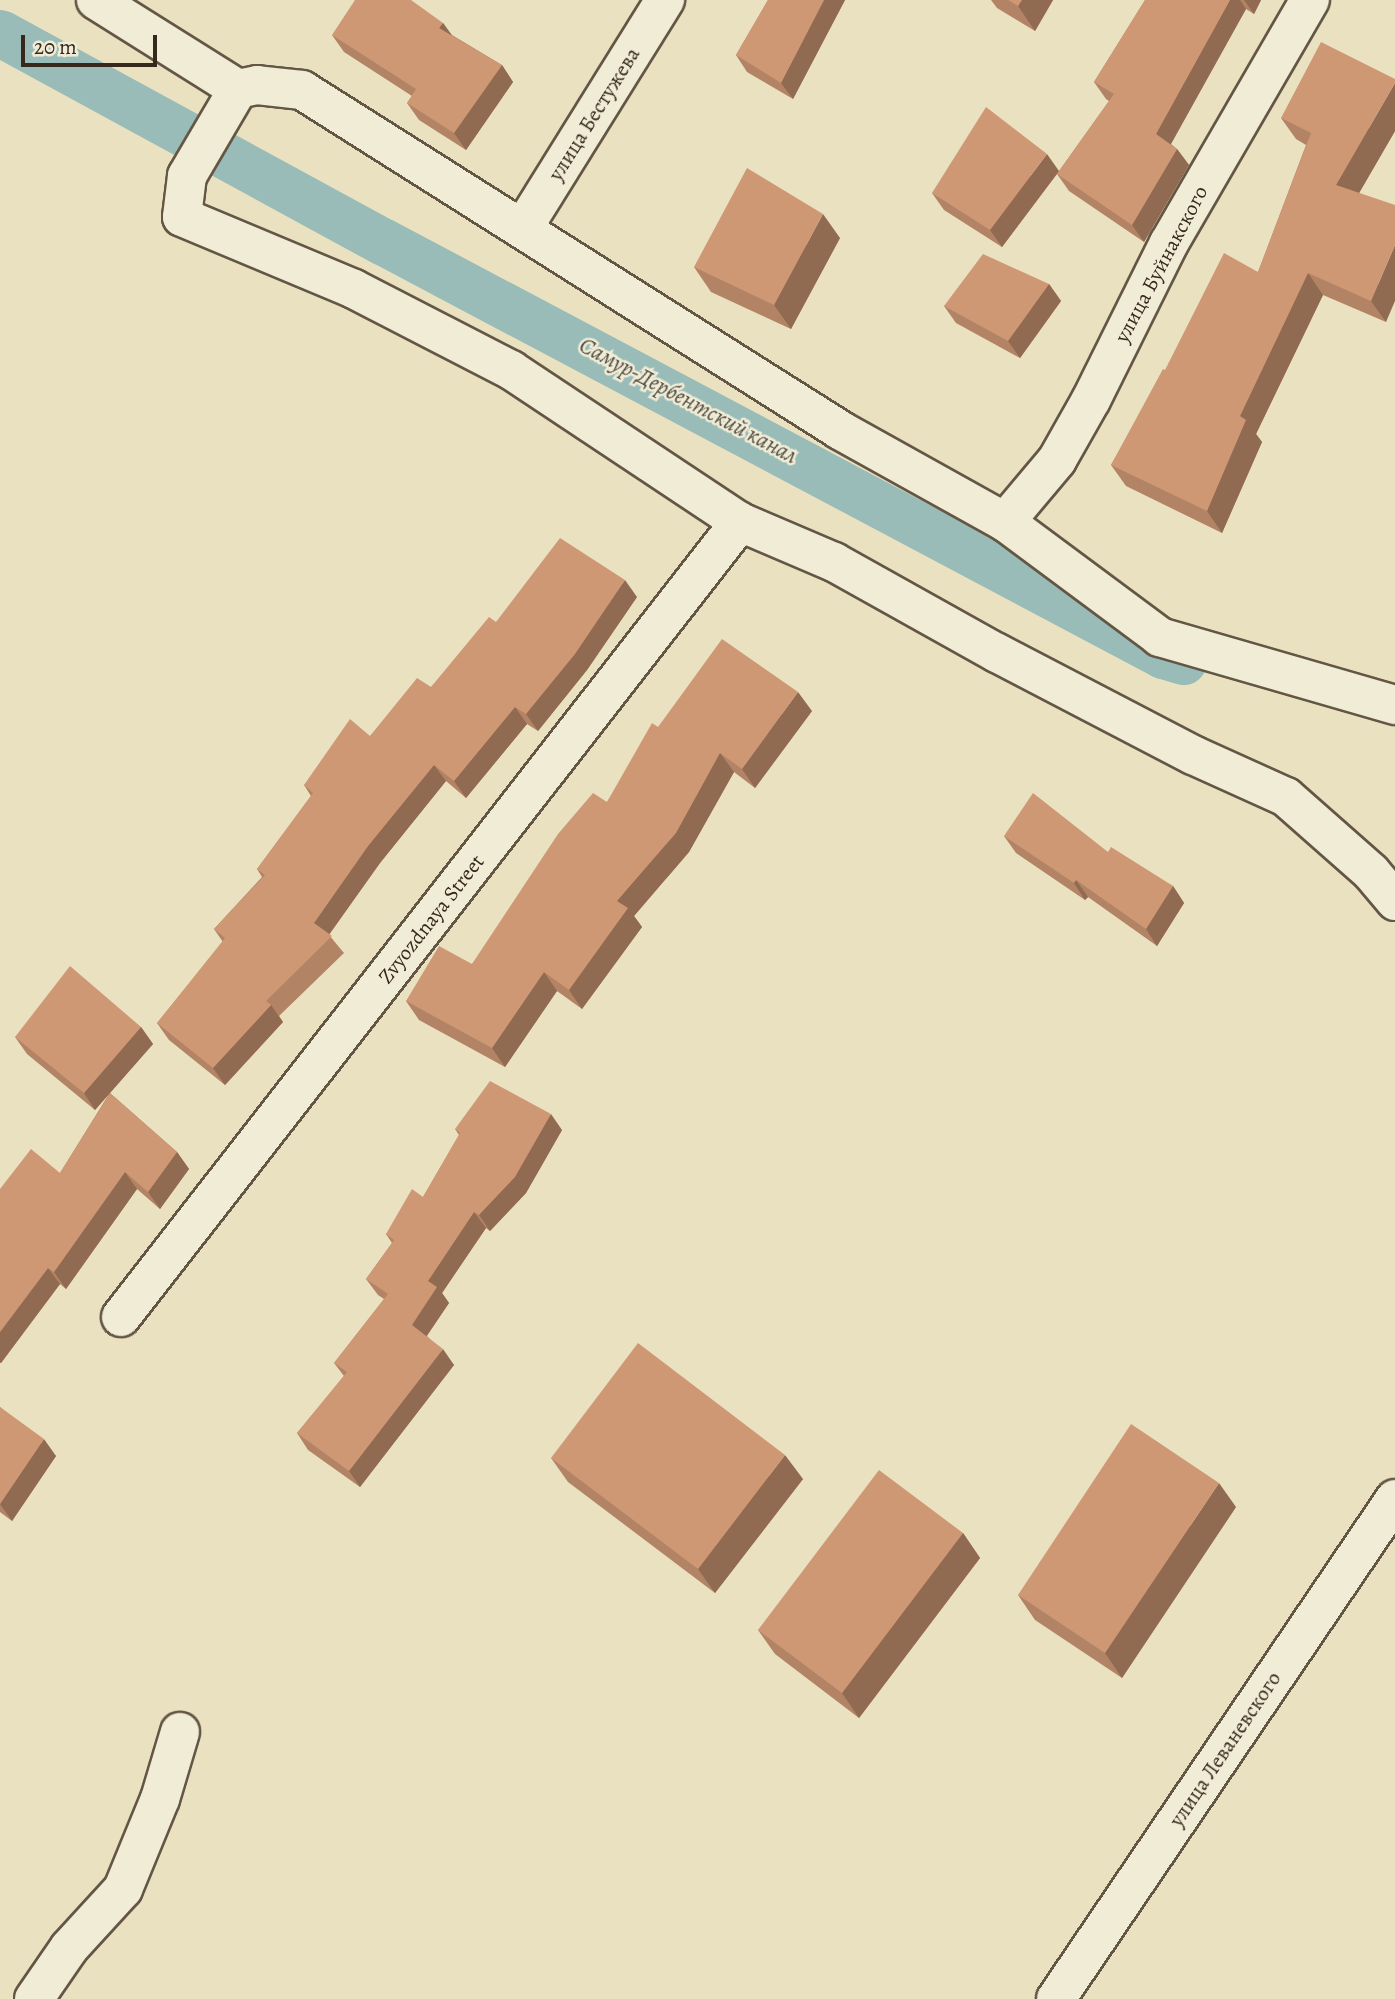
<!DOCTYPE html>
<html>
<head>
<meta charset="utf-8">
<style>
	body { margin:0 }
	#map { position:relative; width:1395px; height:1999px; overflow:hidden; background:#eae1c0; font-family:Alegreya,serif }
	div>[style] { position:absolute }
	.canal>* { height:47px; margin:-23.5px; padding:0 23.5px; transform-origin:23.5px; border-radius:23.5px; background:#99bcb8 }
	.roads { filter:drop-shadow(2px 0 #645645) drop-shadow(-2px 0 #645645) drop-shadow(0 2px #645645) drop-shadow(0 -2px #645645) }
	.minor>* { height:38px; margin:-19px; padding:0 19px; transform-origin:19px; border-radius:19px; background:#f1ecd6 }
	.wall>* { inset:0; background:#b28365 }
	.shaded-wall>* { inset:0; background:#916a52 }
	.building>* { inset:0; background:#cf9875 }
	span { translate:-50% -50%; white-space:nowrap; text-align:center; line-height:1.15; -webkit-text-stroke:5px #f1ecd6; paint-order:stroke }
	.street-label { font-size:21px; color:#37281c }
	.water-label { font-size:23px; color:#504d43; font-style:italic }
	.scale { position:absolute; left:21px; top:35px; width:136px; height:32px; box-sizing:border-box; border:4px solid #37281c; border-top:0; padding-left:9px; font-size:21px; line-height:24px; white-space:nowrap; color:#37281c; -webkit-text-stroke:5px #f1ecd6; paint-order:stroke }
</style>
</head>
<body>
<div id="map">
	<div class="canal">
		<div style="left:0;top:33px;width:437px;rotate:28.6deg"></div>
		<div style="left:384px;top:242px;width:882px;rotate:27.93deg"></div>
		<div style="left:1163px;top:655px;width:21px;rotate:17deg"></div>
	</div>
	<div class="roads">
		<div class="minor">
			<div style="left:96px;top:0;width:168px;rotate:32.1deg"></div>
			<div style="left:523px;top:228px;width:269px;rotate:-58.1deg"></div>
			<div style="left:1005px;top:522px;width:81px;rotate:-50deg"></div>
			<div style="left:1057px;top:460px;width:69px;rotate:-60.5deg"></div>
			<div style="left:1091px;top:400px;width:175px;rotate:-63.6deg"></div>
			<div style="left:1169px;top:243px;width:281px;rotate:-59.9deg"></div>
			<div style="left:1395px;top:705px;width:245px;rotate:-163.9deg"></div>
			<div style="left:1160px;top:637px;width:193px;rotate:-143.4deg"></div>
			<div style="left:1005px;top:522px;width:189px;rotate:-150.9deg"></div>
			<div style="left:840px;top:430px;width:636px;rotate:-147.71deg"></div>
			<div style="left:302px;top:90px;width:45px;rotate:-173.7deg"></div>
			<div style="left:257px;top:85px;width:19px;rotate:168deg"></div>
			<div style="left:238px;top:89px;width:101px;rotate:120.4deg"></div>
			<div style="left:187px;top:176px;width:41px;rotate:97deg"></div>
			<div style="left:182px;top:217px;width:186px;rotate:22.7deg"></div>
			<div style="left:354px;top:289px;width:177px;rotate:27.3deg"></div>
			<div style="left:511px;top:370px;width:275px;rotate:33.6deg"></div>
			<div style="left:740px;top:522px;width:102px;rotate:23.1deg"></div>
			<div style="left:834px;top:562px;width:187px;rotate:29.2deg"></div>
			<div style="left:997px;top:653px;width:221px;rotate:27.5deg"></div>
			<div style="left:1193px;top:755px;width:102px;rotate:24.3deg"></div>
			<div style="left:1286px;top:797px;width:113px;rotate:41.4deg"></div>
			<div style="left:1371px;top:872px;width:38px;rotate:50deg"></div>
			<div style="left:121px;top:1317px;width:1008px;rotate:-52.1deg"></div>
			<div style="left:34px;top:1999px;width:62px;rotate:-55.5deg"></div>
			<div style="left:69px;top:1948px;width:80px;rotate:-47.5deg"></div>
			<div style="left:123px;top:1889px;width:97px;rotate:-67.7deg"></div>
			<div style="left:160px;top:1799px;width:70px;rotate:-73.4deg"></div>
			<div style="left:1056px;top:1999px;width:604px;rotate:-55.86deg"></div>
		</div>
	</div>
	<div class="wall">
		<div style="clip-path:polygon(768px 0,845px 0,793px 99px,747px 72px,736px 55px)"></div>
		<div style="clip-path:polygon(991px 0,1053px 0,1035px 31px,997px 8px)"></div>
		<div style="clip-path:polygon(1145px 0,1261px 0,1254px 14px,1246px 9px,1171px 144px,1177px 149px,1189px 165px,1144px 242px,1069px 191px,1057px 174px,1002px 247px,944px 210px,932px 193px,1059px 171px,1109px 101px,1106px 99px,1094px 82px)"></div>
		<div style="clip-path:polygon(443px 23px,452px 35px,502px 65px,513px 82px,466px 150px,419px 120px,407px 103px,412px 96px,344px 52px,332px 35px)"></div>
		<div style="clip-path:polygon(1281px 118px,1395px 131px,1359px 193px,1386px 322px,1323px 295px,1256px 434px,1262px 442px,1222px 533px,1126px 486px,1111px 465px,1165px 370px,1258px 272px,1306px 145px,1296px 139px)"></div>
		<div style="clip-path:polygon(840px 238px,791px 329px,711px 292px,694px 267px)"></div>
		<div style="clip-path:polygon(1049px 284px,1061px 301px,1020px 358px,956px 323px,944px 306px)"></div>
		<div style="clip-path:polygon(637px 597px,587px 670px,538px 731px,527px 724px,466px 798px,446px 781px,380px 863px,329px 935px,344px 953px,279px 1016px,283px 1022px,225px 1085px,169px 1040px,157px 1023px,223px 942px,214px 929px,262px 877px,257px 869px,311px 796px,304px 785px,370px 736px,431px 687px,496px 622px)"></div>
		<div style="clip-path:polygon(812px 711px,755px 788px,734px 772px,689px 852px,634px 916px,642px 927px,582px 1009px,557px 991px,505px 1067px,419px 1020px,406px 1001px,472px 964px,607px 802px,658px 727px)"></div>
		<div style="clip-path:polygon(1004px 836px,1108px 852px,1173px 886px,1184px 903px,1157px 946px,1088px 897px,1085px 900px,1016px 853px)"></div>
		<div style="clip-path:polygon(141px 1027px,153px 1044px,110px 1093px,177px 1152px,189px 1169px,160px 1209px,137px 1189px,66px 1289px,60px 1284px,1px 1363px,0 1363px,0 1189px,60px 1173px,109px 1094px,95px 1110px,27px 1054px,15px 1037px)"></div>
		<div style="clip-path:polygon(455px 1129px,562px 1130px,526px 1193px,490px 1231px,486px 1228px,442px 1293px,449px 1303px,427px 1336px,454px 1365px,360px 1487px,308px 1450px,297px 1433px,344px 1376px,334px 1363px,384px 1299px,378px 1295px,366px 1279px,392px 1243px,386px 1234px,423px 1197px,459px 1135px)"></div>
		<div style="clip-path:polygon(0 1407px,56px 1456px,12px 1521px,0 1512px)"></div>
		<div style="clip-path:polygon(551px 1458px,803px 1479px,715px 1593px,568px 1482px)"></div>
		<div style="clip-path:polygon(1236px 1507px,1122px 1678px,1035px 1620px,1018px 1595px)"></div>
		<div style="clip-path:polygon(963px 1533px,980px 1558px,859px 1718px,775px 1654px,758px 1630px)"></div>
	</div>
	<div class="shaded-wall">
		<div style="clip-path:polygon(824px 0,845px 0,793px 99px,781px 83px)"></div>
		<div style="clip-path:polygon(1022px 0,1053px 0,1035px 31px,1018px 6px)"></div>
		<div style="clip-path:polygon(1230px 0,1240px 0,1246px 9px,1167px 151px,1156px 134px)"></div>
		<div style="clip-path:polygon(1244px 0,1261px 0,1254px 14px)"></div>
		<div style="clip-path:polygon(443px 23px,455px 40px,439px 28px)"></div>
		<div style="clip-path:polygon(502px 65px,513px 82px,466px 150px,454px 133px)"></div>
		<div style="clip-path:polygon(1395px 83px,1395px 131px,1351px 207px,1336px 185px)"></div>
		<div style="clip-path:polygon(1177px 149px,1189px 165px,1144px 242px,1132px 225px)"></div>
		<div style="clip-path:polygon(1047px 154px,1059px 171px,1002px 247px,990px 230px)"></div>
		<div style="clip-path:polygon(823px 214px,840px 238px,791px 329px,774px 305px)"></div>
		<div style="clip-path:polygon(1395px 245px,1395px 301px,1386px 322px,1371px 301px)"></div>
		<div style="clip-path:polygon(1308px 273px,1323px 295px,1256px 434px,1262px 442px,1222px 533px,1207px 511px,1240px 416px)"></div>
		<div style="clip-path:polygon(1049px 284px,1061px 301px,1020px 358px,1008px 341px)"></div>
		<div style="clip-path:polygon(625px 580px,637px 597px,587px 670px,538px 731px,526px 714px)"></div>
		<div style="clip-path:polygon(798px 692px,812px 711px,755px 788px,742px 769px)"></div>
		<div style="clip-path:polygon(515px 707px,527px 724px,466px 798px,454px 781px)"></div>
		<div style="clip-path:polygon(720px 753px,734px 772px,689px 852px,634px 916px,642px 927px,582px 1009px,569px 990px,617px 901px)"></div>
		<div style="clip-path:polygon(434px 765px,446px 781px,380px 863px,325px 940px,314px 923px,368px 846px)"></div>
		<div style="clip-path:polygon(1076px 880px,1088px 897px,1085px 900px,1074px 883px)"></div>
		<div style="clip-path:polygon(1173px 886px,1184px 903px,1157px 946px,1146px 929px)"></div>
		<div style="clip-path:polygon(544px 972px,557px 991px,505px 1067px,492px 1048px)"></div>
		<div style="clip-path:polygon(271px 1005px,283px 1022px,225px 1085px,213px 1068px)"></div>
		<div style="clip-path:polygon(141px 1027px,153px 1044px,95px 1110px,84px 1093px)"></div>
		<div style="clip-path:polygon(551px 1114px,562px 1130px,526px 1193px,490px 1231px,479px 1215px)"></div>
		<div style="clip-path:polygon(177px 1152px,189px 1169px,160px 1209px,148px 1192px)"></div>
		<div style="clip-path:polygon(125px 1172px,137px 1189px,66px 1289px,54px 1272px)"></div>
		<div style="clip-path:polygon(474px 1212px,486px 1228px,442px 1293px,449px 1303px,423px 1341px,412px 1325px,428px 1281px)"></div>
		<div style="clip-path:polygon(48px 1268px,60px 1284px,1px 1363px,0 1362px,0 1332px)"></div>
		<div style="clip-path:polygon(443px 1349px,454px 1365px,360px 1487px,349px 1471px)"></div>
		<div style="clip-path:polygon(44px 1439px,56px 1456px,12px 1521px,0 1504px)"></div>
		<div style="clip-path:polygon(785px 1455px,803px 1479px,715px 1593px,698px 1569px)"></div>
		<div style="clip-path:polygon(1219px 1483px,1236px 1507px,1122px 1678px,1105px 1653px)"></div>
		<div style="clip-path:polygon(963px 1533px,980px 1558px,859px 1718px,842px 1693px)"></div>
	</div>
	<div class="building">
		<div style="clip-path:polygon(355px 0,411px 0,443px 23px,439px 28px,502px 65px,454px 133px,407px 103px,416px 89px,332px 35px)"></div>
		<div style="clip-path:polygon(768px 0,824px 0,781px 83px,736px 55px)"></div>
		<div style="clip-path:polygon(1008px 0,1022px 0,1018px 6px)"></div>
		<div style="clip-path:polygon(1145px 0,1230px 0,1156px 134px,1177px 149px,1132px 225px,1057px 174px,1114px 94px,1094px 82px)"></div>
		<div style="clip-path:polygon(1321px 42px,1395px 79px,1395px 83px,1336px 185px,1395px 205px,1395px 245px,1371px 301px,1308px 273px,1240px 416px,1246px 420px,1207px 511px,1111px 465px,1163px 369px,1165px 370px,1224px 253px,1258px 272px,1311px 133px,1281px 118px)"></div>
		<div style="clip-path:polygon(986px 107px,1047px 154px,990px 230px,932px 193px)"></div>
		<div style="clip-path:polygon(747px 168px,823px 214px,774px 305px,694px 267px)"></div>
		<div style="clip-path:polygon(983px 254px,1049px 284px,1008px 341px,944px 306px)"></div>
		<div style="clip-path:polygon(560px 538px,625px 580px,575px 654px,526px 714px,515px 707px,454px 781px,434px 765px,368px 846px,314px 923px,332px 936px,266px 1001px,271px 1005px,213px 1068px,157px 1023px,225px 938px,214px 929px,265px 875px,257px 869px,313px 793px,304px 785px,350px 719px,370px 736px,417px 678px,431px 687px,489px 617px,496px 622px)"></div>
		<div style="clip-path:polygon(722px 639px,798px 692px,742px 769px,720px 753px,676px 833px,617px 901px,628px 908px,569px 990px,544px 972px,492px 1048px,406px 1001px,439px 946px,472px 964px,558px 834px,593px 793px,607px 802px,652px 723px,658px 727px)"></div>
		<div style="clip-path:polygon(1033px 793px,1108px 852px,1111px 847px,1173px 886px,1146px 929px,1076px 880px,1074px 883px,1004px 836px)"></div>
		<div style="clip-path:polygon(70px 966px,141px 1027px,84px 1093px,15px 1037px)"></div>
		<div style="clip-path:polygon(490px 1081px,551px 1114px,515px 1177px,479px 1215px,474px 1212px,428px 1281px,437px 1287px,412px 1325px,443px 1349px,349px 1471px,297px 1433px,347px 1372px,334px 1363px,388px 1294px,366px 1279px,394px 1240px,386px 1234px,412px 1189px,423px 1197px,460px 1133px,455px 1129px)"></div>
		<div style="clip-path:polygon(110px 1093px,177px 1152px,148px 1192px,125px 1172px,54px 1272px,48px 1268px,0 1332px,0 1189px,31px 1149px,60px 1173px)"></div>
		<div style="clip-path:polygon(638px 1343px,785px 1455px,698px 1569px,551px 1458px)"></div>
		<div style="clip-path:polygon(0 1407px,44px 1439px,0 1504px)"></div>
		<div style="clip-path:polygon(1131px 1424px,1219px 1483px,1105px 1653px,1018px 1595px)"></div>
		<div style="clip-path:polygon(879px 1470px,963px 1533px,842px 1693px,758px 1630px)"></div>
	</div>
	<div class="street-label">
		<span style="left:594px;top:114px;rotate:-58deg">улица Бестужева</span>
		<span style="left:1161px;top:264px;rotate:-62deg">улица Буйнакского</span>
		<span style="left:431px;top:919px;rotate:-52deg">Zvyozdnaya Street</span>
		<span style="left:1225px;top:1749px;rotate:-56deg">улица Леваневского</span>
	</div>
	<div class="water-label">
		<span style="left:688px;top:401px;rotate:28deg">Самур-Дербентский канал</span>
	</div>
	<div class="scale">20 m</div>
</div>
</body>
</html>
